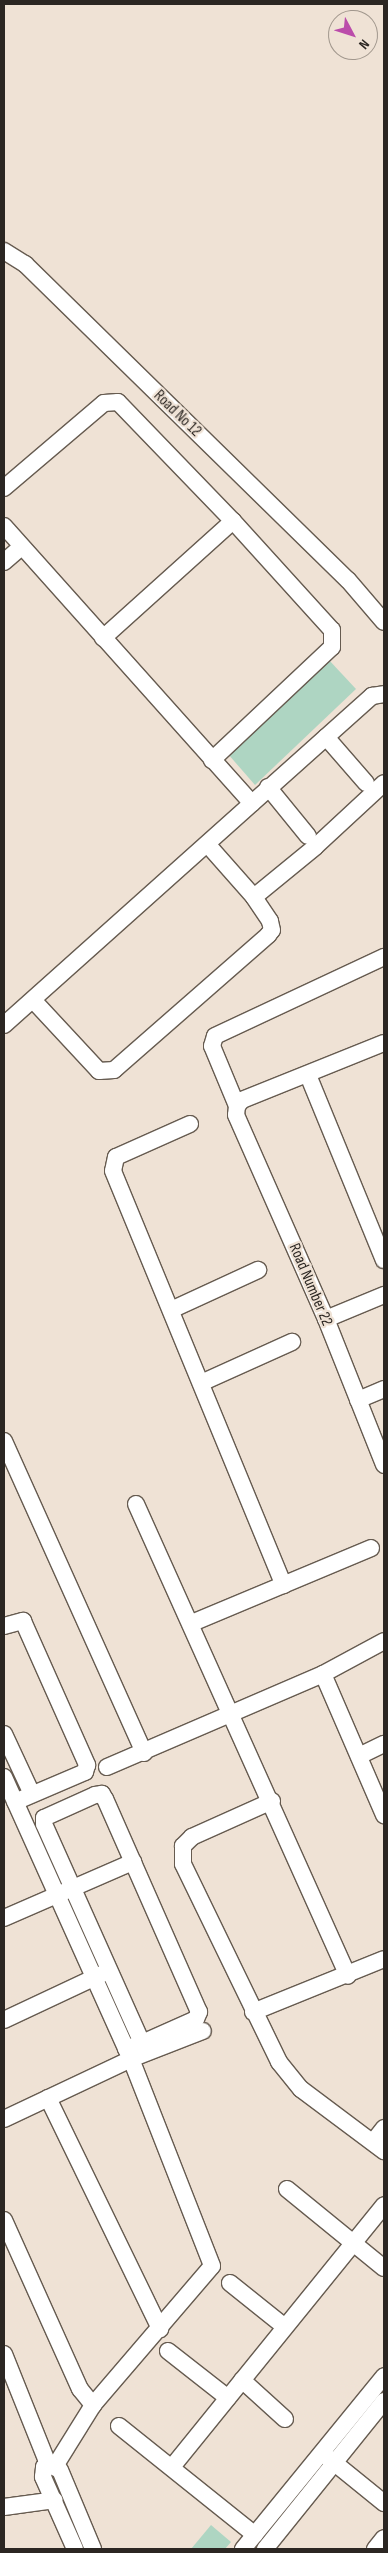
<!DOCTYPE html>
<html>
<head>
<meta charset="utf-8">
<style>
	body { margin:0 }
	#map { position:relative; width:388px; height:2553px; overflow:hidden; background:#efe2d5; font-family:"Sofia Sans Condensed",sans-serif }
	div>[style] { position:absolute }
	.green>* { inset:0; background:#aed5c2 }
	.roads { filter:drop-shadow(1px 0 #665b50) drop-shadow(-1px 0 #665b50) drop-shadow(0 1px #665b50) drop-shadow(0 -1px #665b50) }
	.minor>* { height:16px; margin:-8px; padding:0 8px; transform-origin:8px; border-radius:8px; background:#fff }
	span { translate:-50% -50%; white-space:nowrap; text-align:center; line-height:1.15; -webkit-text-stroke:4.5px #efe2d5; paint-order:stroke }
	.street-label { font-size:16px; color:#2b2622 }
	.frame { position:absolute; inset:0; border:5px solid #2b2622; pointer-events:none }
	.north { position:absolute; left:328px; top:10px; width:50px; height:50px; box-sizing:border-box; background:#efe2d5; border:1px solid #a1978d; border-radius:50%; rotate:130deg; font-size:14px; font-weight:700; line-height:20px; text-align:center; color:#2b2622 }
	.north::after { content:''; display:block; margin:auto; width:18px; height:22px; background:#bb4caa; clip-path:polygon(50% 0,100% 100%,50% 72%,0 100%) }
</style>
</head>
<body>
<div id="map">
	<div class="green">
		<div style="clip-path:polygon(328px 659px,356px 689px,255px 785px,228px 754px)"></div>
		<div style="clip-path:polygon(211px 2525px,231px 2542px,225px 2549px,191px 2549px)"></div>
	</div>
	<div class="roads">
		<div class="minor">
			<div style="left:4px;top:251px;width:25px;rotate:32deg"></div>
			<div style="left:25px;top:264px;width:452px;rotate:44.4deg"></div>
			<div style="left:348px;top:580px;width:55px;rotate:49.4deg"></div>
			<div style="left:4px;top:488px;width:131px;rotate:-40.4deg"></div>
			<div style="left:104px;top:403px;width:14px;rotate:-4deg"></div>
			<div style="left:118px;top:402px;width:165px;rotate:46deg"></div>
			<div style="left:233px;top:521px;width:147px;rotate:47.8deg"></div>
			<div style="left:332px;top:630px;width:17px;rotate:90deg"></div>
			<div style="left:332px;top:647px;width:165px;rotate:136.7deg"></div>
			<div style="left:4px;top:526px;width:372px;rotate:48.2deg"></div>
			<div style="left:4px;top:562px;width:23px;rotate:-41deg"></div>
			<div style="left:103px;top:638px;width:175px;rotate:-42deg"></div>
			<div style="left:326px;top:737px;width:61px;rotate:49deg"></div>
			<div style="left:268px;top:787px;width:63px;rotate:50.8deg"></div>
			<div style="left:208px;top:845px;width:69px;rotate:48.5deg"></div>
			<div style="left:254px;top:897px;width:79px;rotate:-39.3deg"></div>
			<div style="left:315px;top:847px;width:94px;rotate:-42.8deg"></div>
			<div style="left:33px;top:1000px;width:97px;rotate:47.1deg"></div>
			<div style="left:99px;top:1071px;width:15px;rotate:-4deg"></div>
			<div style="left:114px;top:1070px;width:205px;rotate:-41.2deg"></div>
			<div style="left:268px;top:935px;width:6px;rotate:-51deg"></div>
			<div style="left:272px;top:930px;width:9px;rotate:-103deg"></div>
			<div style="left:270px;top:921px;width:29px;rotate:-124deg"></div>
			<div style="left:4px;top:1025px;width:494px;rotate:-41.8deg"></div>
			<div style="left:372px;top:696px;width:12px;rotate:-9deg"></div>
			<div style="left:308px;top:1075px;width:200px;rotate:67.7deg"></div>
			<div style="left:237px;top:1106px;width:9px;rotate:96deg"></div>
			<div style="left:236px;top:1115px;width:223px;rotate:66.2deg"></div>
			<div style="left:326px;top:1319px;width:157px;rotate:68.3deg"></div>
			<div style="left:237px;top:1106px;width:65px;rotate:-112.6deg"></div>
			<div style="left:212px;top:1046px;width:10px;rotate:-73deg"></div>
			<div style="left:215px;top:1036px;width:187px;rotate:-25.1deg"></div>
			<div style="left:237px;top:1106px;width:8px;rotate:-50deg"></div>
			<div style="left:242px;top:1100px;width:153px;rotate:-21.9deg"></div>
			<div style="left:190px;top:1124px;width:81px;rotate:156deg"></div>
			<div style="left:116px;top:1157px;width:14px;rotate:102deg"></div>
			<div style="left:113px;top:1171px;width:448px;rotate:67.6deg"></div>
			<div style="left:171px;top:1310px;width:96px;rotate:-24.7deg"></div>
			<div style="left:326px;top:1319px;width:63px;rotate:-22.5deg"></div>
			<div style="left:201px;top:1383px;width:100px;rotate:-24.3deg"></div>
			<div style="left:358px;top:1400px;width:28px;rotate:-23deg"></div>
			<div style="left:4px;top:1441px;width:342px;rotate:65.8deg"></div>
			<div style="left:136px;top:1504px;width:517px;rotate:65.81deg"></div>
			<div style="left:192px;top:1623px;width:194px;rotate:-22.7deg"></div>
			<div style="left:4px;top:1626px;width:20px;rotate:-15deg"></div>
			<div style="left:23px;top:1621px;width:158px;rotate:66deg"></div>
			<div style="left:87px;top:1765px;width:7px;rotate:106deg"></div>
			<div style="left:85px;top:1772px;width:76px;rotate:156.8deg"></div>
			<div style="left:323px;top:1674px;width:154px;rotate:66.6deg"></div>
			<div style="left:4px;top:1734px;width:66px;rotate:65deg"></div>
			<div style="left:359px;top:1756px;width:28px;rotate:-26deg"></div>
			<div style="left:107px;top:1767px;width:235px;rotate:-23.3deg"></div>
			<div style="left:323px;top:1674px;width:69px;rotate:-28.4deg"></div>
			<div style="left:4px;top:1777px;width:309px;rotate:65.8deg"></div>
			<div style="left:131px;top:2059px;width:222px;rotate:68.6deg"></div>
			<div style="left:212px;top:2266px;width:183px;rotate:130.6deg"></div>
			<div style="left:93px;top:2405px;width:72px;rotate:121.9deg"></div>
			<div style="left:272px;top:1801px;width:88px;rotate:155.8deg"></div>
			<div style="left:192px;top:1837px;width:13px;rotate:135deg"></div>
			<div style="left:183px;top:1846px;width:18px;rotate:90deg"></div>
			<div style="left:183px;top:1864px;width:220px;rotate:64.1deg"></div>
			<div style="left:279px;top:2062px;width:35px;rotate:51deg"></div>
			<div style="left:301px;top:2089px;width:104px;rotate:36.8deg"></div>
			<div style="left:4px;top:1918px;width:141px;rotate:-23.5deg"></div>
			<div style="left:253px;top:2012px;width:141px;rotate:-22deg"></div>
			<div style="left:4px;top:2020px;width:110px;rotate:-25.2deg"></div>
			<div style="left:126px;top:2049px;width:17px;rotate:-21deg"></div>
			<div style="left:142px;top:2043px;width:59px;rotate:-24deg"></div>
			<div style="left:196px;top:2019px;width:8px;rotate:-67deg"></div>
			<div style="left:199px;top:2012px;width:233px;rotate:-113.8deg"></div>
			<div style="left:105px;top:1799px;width:6px;rotate:-121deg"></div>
			<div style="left:102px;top:1794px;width:7px;rotate:172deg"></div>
			<div style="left:95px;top:1795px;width:56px;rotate:155.7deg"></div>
			<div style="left:44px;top:1818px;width:6px;rotate:90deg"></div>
			<div style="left:44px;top:1824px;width:240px;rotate:65.9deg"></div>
			<div style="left:48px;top:2098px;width:257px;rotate:64.1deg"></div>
			<div style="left:4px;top:2119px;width:140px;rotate:-25.3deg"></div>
			<div style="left:131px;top:2059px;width:77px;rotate:-21.3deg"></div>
			<div style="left:373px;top:2142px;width:18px;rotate:-52deg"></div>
			<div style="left:287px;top:2189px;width:125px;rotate:39.2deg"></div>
			<div style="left:4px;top:2220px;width:185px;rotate:65.8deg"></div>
			<div style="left:80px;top:2389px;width:21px;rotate:51deg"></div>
			<div style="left:230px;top:2283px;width:70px;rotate:38.7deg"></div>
			<div style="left:168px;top:2351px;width:76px;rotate:38.1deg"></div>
			<div style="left:4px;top:2354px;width:118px;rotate:68.2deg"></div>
			<div style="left:242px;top:2380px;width:58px;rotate:42.2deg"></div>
			<div style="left:119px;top:2426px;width:174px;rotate:38.7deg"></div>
			<div style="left:326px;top:2456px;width:75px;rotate:39deg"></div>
			<div style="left:172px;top:2467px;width:337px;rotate:-51deg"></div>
			<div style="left:4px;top:2507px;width:51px;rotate:-7.8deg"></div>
			<div style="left:75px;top:2549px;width:79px;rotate:-114deg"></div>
			<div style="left:43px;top:2477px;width:10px;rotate:-84deg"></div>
			<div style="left:44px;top:2467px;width:5px;rotate:-37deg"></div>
			<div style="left:48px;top:2464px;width:13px;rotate:27deg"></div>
			<div style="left:60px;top:2470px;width:86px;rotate:67.3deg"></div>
			<div style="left:243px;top:2549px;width:223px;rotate:-50.8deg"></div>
			<div style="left:265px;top:2549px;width:190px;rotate:-51.2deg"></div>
			<div style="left:375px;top:2549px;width:14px;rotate:-51deg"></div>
		</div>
	</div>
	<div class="street-label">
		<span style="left:177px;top:414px;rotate:44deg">Road No 12</span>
		<span style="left:310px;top:1285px;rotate:67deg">Road Number 22</span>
	</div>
	<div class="frame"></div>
	<div class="north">N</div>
</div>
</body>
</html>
